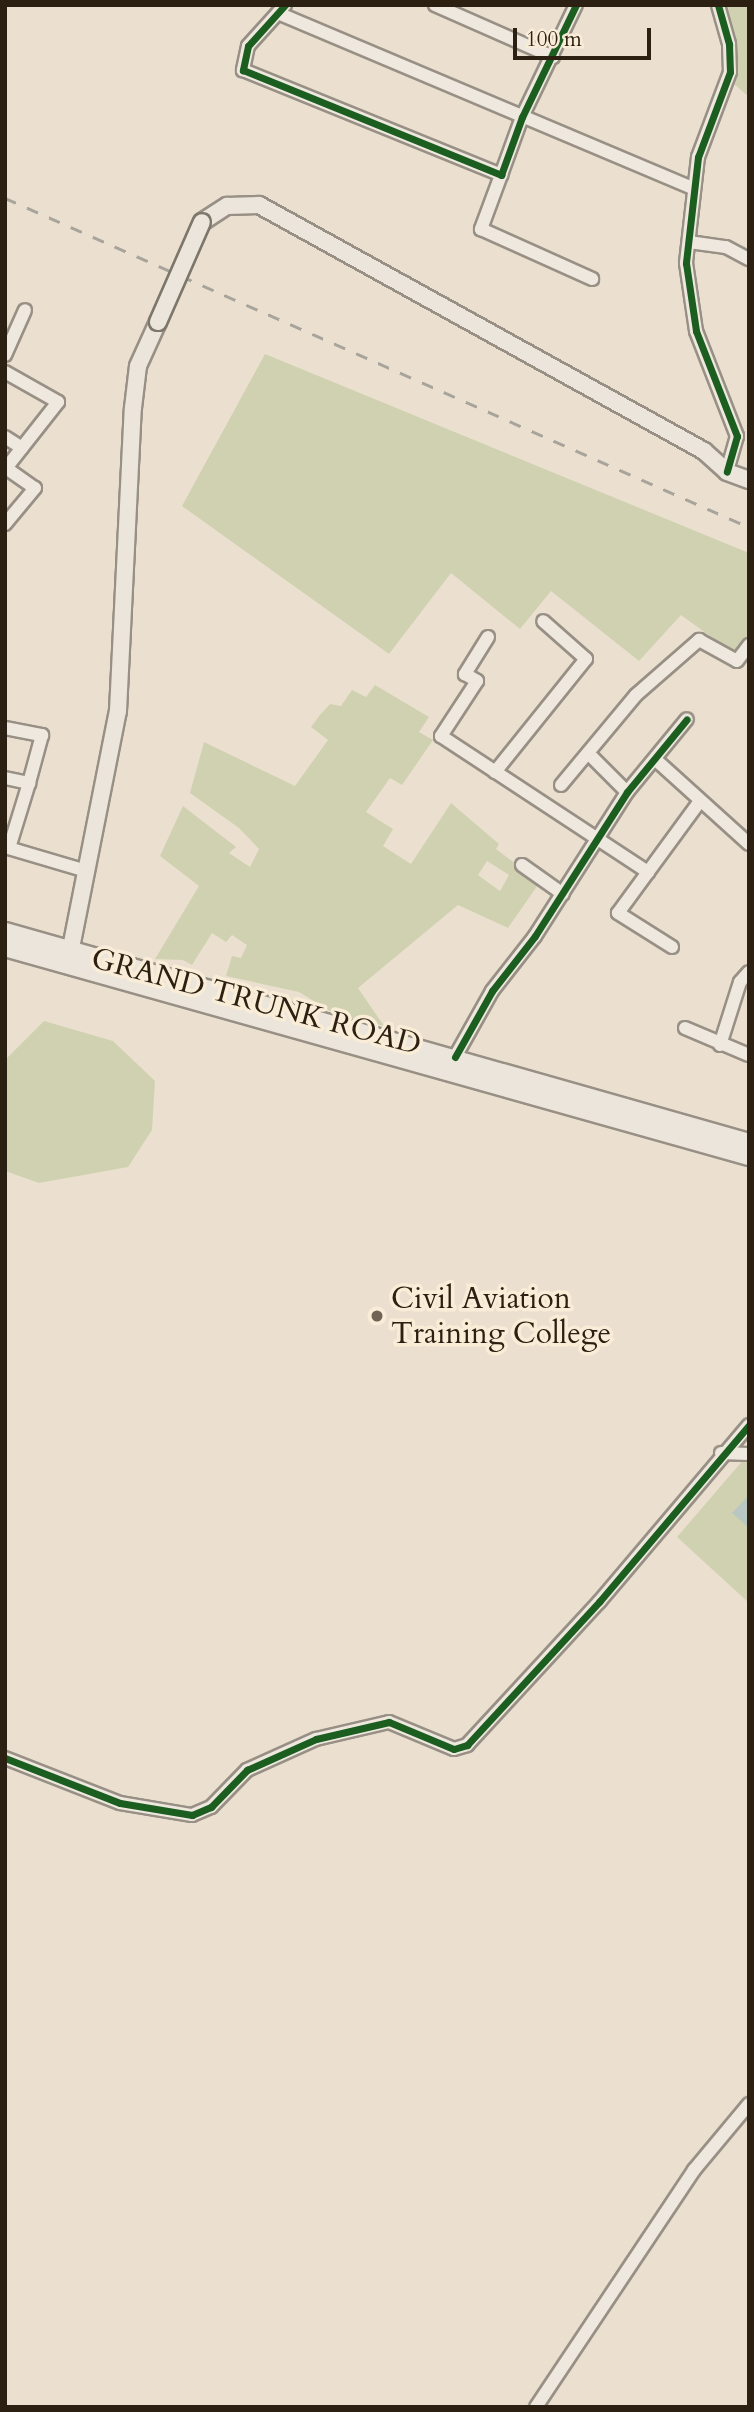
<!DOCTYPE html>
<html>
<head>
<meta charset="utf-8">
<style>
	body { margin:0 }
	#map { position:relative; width:754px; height:2412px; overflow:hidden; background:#ebe0cf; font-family:Cardo,serif }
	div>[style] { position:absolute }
	.green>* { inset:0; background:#d0d1b0 }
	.water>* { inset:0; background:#b8c7c3 }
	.roads { filter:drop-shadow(2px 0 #989085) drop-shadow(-2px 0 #989085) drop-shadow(0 2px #989085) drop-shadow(0 -2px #989085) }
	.minor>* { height:12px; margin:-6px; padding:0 6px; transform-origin:6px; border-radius:6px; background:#eee8df }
	.major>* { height:16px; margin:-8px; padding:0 8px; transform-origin:8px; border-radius:8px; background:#ebe5db }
	.highway>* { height:18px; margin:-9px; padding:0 9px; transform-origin:9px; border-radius:9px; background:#ebe5db }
	.rail>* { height:2.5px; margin-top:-1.25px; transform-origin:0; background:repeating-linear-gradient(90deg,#a9a49b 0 12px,transparent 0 24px) }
	.bridges { filter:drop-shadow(2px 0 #7d766b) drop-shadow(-2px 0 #7d766b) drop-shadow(0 2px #7d766b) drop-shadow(0 -2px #7d766b) }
	.major-bridge>* { height:16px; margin:-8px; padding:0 8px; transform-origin:8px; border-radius:8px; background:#ebe5db }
	.cycleway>* { height:7px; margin:-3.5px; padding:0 3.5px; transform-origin:3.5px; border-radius:3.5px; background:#1b5e20 }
	.dots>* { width:19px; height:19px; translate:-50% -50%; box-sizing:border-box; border:4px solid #faedd7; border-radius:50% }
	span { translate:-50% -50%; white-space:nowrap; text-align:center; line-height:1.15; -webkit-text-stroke:7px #faedd7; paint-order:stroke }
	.street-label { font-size:30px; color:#2b2012 }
	.poi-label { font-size:30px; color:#2b2012 }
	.left { translate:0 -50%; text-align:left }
	.frame { position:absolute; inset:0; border:7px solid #2b2012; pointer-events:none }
	.scale { position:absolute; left:513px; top:28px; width:138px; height:32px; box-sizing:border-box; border:4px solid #2b2012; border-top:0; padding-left:9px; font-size:21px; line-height:24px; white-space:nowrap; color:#2b2012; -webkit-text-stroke:5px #faedd7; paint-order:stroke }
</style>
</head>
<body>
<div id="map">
	<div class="green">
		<div style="clip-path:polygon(723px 5px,749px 5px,749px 97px,733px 83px,736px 41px)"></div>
		<div style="clip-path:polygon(265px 354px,749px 553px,749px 640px,739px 657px,681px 615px,639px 661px,551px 591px,520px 629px,451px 573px,389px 654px,182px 506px)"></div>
		<div style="clip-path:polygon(evenodd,375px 685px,429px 717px,419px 732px,433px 740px,402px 785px,390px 778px,366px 812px,393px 829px,383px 846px,411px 864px,451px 803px,499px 844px,496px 849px,540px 882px,508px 928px,458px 905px,358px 988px,384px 1026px,335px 1014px,299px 992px,226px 976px,232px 956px,241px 958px,247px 945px,232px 935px,226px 942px,212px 933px,192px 965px,183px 960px,155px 959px,199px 886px,160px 856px,183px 806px,236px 847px,229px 853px,250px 867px,259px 849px,239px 828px,190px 793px,204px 742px,295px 786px,328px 740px,311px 727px,320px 715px,330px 704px,341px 706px,352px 690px,366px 697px,375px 685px,487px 861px,509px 875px,500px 891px,478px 875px,487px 861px)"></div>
		<div style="clip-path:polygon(44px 1021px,113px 1041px,155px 1081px,152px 1130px,128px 1167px,39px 1183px,5px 1171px,5px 1060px)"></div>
		<div style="clip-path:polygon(744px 1459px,749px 1459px,749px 1603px,677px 1537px)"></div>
	</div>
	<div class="water">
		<div style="clip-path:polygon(749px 1495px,749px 1528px,732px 1513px)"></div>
	</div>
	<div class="roads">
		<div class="minor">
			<div style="left:285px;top:5px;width:55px;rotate:132.1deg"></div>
			<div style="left:248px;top:46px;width:25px;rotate:102deg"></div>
			<div style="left:243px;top:70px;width:279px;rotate:22.1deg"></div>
			<div style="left:501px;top:175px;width:62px;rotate:-70.1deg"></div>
			<div style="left:522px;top:117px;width:124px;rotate:-64.3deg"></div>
			<div style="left:435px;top:5px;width:129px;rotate:23.8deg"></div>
			<div style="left:718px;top:5px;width:41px;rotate:74.2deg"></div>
			<div style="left:729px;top:44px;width:28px;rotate:88deg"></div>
			<div style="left:730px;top:72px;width:91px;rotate:110.6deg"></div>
			<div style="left:698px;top:157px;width:107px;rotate:96.5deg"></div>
			<div style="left:686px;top:263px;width:69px;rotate:81.6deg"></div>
			<div style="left:696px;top:331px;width:113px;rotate:68.7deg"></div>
			<div style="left:737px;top:436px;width:37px;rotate:106deg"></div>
			<div style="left:278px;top:13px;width:449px;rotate:22.9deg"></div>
			<div style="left:501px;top:175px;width:58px;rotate:110.3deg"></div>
			<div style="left:481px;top:229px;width:122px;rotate:24.2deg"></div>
			<div style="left:689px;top:242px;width:37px;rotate:8deg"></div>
			<div style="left:726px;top:247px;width:26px;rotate:28deg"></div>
			<div style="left:5px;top:355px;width:49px;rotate:-66deg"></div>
			<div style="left:5px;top:372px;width:61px;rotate:29.5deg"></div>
			<div style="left:58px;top:402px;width:84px;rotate:128.2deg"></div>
			<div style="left:6px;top:468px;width:35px;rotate:35deg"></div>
			<div style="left:35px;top:488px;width:47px;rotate:129.8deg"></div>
			<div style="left:5px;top:437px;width:20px;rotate:33deg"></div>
			<div style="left:488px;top:637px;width:44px;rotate:121.9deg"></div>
			<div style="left:465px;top:674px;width:14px;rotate:30deg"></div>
			<div style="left:477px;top:681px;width:66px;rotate:123.2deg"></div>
			<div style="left:441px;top:736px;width:248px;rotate:33.3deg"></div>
			<div style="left:5px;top:728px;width:38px;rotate:11deg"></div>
			<div style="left:42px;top:735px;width:50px;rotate:105.2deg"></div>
			<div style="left:588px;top:753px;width:55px;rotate:45deg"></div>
			<div style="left:656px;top:760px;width:125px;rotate:42.1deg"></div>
			<div style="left:495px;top:772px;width:145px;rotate:-51.2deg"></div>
			<div style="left:586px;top:659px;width:57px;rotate:-138.5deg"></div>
			<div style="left:5px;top:778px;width:25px;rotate:12deg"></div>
			<div style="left:29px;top:783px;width:68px;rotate:107.1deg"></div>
			<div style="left:561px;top:785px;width:117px;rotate:-50.2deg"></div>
			<div style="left:636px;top:695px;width:84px;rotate:-41.1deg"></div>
			<div style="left:699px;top:640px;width:43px;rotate:28.9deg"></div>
			<div style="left:737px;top:661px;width:20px;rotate:-53deg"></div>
			<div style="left:5px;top:847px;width:84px;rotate:16.5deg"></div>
			<div style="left:522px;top:865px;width:50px;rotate:35.3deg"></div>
			<div style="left:672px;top:947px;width:64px;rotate:-147.8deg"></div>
			<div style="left:618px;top:913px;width:139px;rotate:-53.8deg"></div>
			<div style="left:685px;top:1028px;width:69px;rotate:22.9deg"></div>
			<div style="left:720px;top:1045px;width:66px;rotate:-72.4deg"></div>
			<div style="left:740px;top:982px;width:13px;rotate:-48deg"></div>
			<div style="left:455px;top:1057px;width:76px;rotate:-60.7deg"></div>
			<div style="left:492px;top:991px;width:70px;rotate:-52deg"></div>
			<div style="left:535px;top:936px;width:171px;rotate:-57.4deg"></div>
			<div style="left:627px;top:792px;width:94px;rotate:-50.6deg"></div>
			<div style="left:721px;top:1453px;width:28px;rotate:2deg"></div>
			<div style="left:5px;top:1758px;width:123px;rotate:21.4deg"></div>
			<div style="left:120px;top:1803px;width:73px;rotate:9.5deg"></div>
			<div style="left:192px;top:1815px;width:21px;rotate:-23deg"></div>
			<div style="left:211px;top:1807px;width:52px;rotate:-45.8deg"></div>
			<div style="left:247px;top:1770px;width:76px;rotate:-24.2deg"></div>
			<div style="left:316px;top:1739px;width:75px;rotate:-13.1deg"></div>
			<div style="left:389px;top:1722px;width:70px;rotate:22.6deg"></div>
			<div style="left:454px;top:1749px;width:14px;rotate:-17deg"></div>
			<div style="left:467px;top:1745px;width:195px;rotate:-47.3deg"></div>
			<div style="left:599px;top:1602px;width:232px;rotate:-49.7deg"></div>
			<div style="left:536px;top:2407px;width:285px;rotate:-56.3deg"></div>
			<div style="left:694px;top:2170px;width:86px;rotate:-50.2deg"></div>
		</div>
		<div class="major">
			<div style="left:202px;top:222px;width:30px;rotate:-33deg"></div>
			<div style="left:227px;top:206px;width:32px;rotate:-2deg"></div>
			<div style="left:259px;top:205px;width:508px;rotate:28.93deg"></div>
			<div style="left:704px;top:451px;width:31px;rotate:42deg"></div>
			<div style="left:727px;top:472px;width:23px;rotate:20deg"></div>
			<div style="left:68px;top:963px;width:257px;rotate:-78.8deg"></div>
			<div style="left:118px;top:711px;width:303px;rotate:-87.2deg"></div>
			<div style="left:133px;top:408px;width:42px;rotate:-83.2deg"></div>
			<div style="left:138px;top:366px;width:48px;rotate:-65.6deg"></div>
		</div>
		<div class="highway">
			<div style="left:5px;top:932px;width:773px;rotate:15.83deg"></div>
			<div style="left:5px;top:947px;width:773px;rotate:15.69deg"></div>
		</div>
	</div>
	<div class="rail">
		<div style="left:5px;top:198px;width:813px;rotate:23.86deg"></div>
	</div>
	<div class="bridges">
		<div class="major-bridge">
			<div style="left:158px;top:322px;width:109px;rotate:-66.3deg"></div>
		</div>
	</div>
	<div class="cycleway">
		<div style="left:285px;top:5px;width:55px;rotate:132.1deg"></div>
		<div style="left:248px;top:46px;width:25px;rotate:102deg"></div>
		<div style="left:243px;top:70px;width:279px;rotate:22.1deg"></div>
		<div style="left:501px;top:175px;width:62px;rotate:-70.1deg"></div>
		<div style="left:522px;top:117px;width:124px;rotate:-64.3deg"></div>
		<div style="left:718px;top:5px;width:41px;rotate:74.2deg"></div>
		<div style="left:729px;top:44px;width:28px;rotate:88deg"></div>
		<div style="left:730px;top:72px;width:91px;rotate:110.6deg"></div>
		<div style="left:698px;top:157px;width:107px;rotate:96.5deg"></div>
		<div style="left:686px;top:263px;width:69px;rotate:81.6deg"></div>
		<div style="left:696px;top:331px;width:113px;rotate:68.7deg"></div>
		<div style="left:737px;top:436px;width:37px;rotate:106deg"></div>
		<div style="left:455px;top:1057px;width:76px;rotate:-60.7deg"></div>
		<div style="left:492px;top:991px;width:70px;rotate:-52deg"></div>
		<div style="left:535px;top:936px;width:171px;rotate:-57.4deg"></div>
		<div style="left:627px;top:792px;width:94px;rotate:-50.6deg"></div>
		<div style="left:5px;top:1758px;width:123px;rotate:21.4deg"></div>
		<div style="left:120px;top:1803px;width:73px;rotate:9.5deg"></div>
		<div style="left:192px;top:1815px;width:21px;rotate:-23deg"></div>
		<div style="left:211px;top:1807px;width:52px;rotate:-45.8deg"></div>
		<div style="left:247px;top:1770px;width:76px;rotate:-24.2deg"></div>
		<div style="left:316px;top:1739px;width:75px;rotate:-13.1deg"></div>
		<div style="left:389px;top:1722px;width:70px;rotate:22.6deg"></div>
		<div style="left:454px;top:1749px;width:14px;rotate:-17deg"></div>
		<div style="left:467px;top:1745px;width:195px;rotate:-47.3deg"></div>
		<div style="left:599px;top:1602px;width:232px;rotate:-49.7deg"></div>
	</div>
	<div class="dots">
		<div style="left:377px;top:1316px;background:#6e6354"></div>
	</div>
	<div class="street-label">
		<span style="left:256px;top:1002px;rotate:15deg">GRAND TRUNK ROAD</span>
	</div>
	<div class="poi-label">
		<span class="left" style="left:391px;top:1316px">Civil Aviation<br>Training College</span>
	</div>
	<div class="frame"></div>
	<div class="scale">100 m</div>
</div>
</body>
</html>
